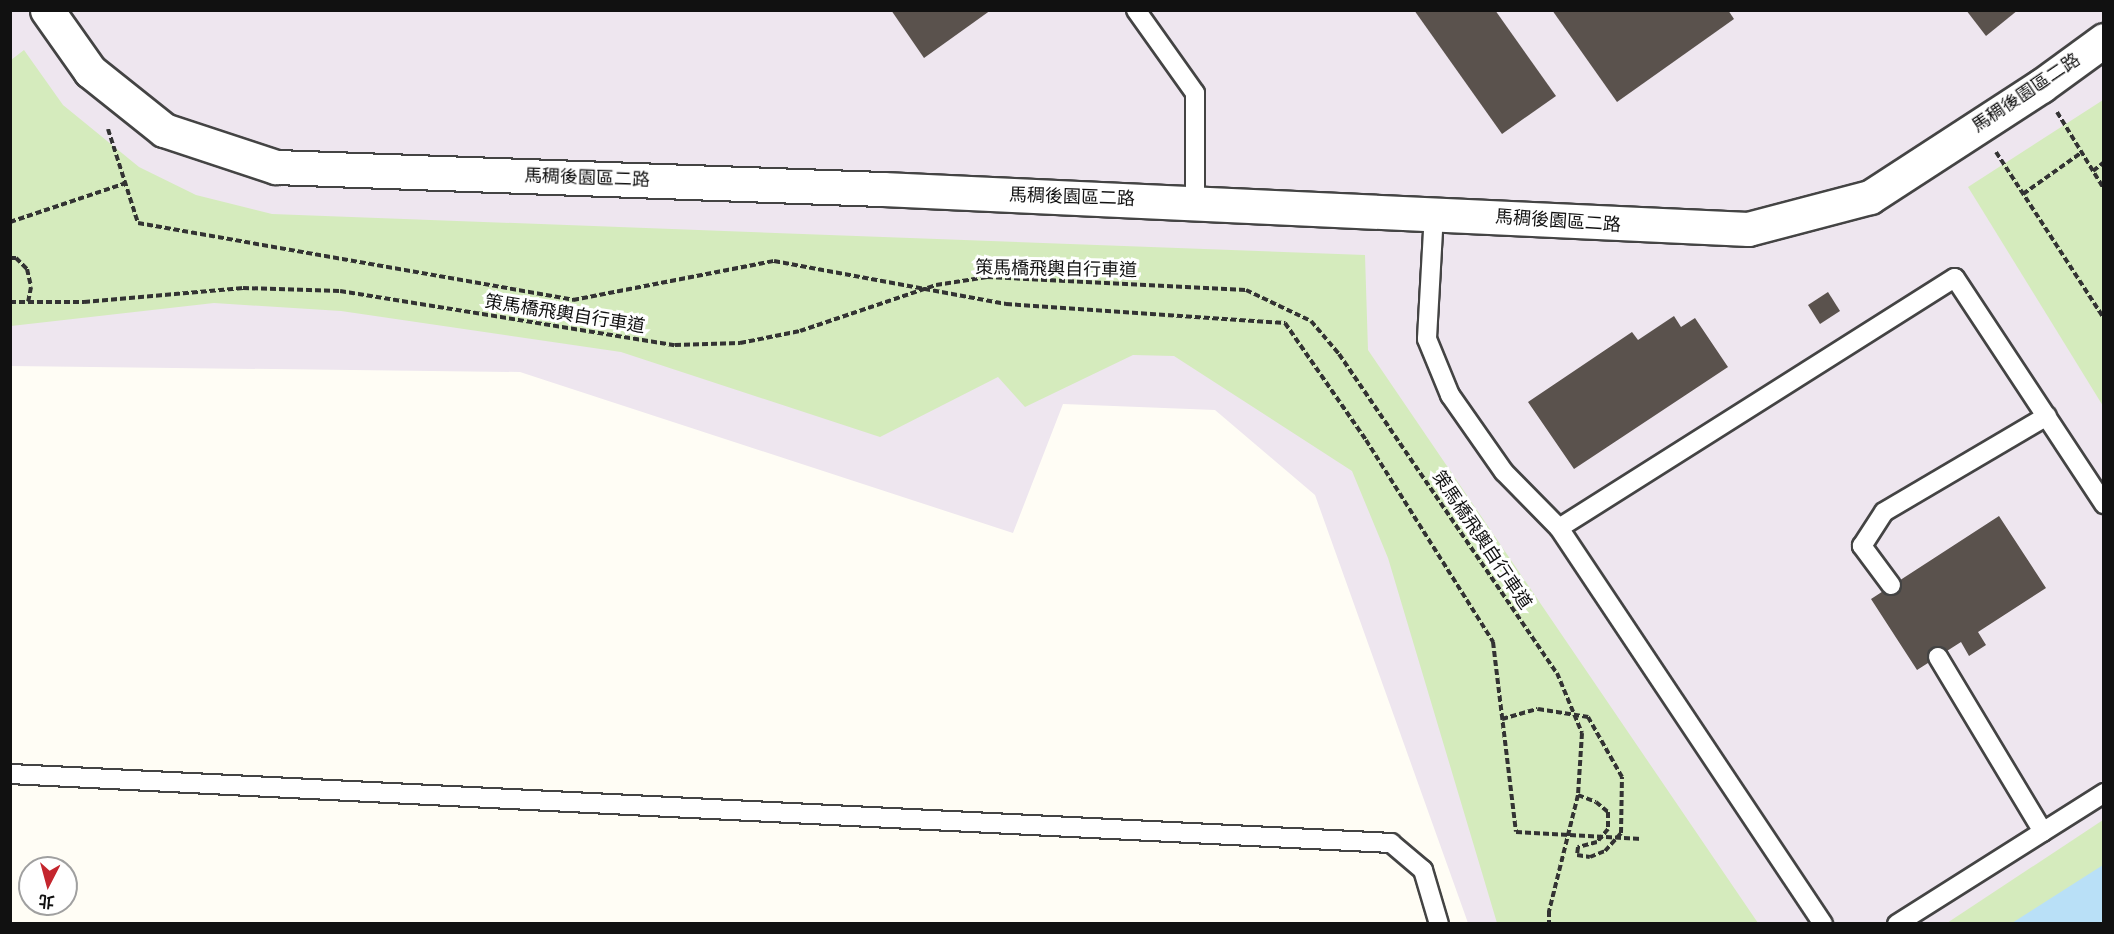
<!DOCTYPE html>
<html>
<head>
<meta charset="utf-8">
<style>
	body { margin:0 }
	#map { position:relative; width:2114px; height:934px; overflow:hidden; background:#fffdf5; font-family:Lora,"Noto Sans TC",serif }
	div>[style] { position:absolute }
	.industrial>* { inset:0; background:#eee6ef }
	.green>* { inset:0; background:#d5ebbd }
	.water>* { inset:0; background:#b9e0f7 }
	.building>* { inset:0; background:#5a524d }
	.path>* { height:4px; margin-top:-2px; transform-origin:0; background:repeating-linear-gradient(90deg,#333 0 6px,transparent 0 9px) }
	.roads { filter:drop-shadow(2px 0 #444) drop-shadow(-2px 0 #444) drop-shadow(0 2px #444) drop-shadow(0 -2px #444) }
	.lane>* { height:18px; margin:-9px; padding:0 9px; transform-origin:9px; border-radius:9px; background:#fff }
	.street>* { height:33px; margin:-16.5px; padding:0 16.5px; transform-origin:16.5px; border-radius:16.5px; background:#fff }
	.path-bridge>* { height:4px; margin-top:-2px; transform-origin:0; background:repeating-linear-gradient(90deg,#333 0 6px,transparent 0 9px) }
	span { translate:-50% -50%; white-space:nowrap; text-align:center; line-height:1.15; -webkit-text-stroke:6px #fff; paint-order:stroke }
	.street-label { font-size:18px; color:#111 }
	.frame { position:absolute; inset:0; border:12px solid #111; pointer-events:none }
	.north { position:absolute; left:18px; top:856px; width:60px; height:60px; box-sizing:border-box; background:#fff; border:2px solid #a0a0a0; border-radius:50%; rotate:186deg; font-size:16px; font-weight:700; line-height:24px; text-align:center; color:#111 }
	.north::after { content:''; display:block; margin:auto; width:21px; height:27px; background:#c4262e; clip-path:polygon(50% 0,100% 100%,50% 72%,0 100%) }
</style>
</head>
<body>
<div id="map">
	<div class="industrial">
		<div style="clip-path:polygon(11px 11px,2103px 11px,2103px 923px,1468px 923px,1315px 495px,1215px 410px,1063px 404px,1013px 533px,520px 372px,11px 366px)"></div>
	</div>
	<div class="green">
		<div style="clip-path:polygon(24px 50px,63px 105px,139px 167px,196px 195px,272px 214px,1365px 255px,1368px 350px,1758px 923px,1497px 923px,1388px 558px,1352px 471px,1174px 356px,1133px 355px,1025px 407px,998px 377px,880px 437px,621px 352px,341px 311px,214px 303px,11px 326px,11px 60px)"></div>
		<div style="clip-path:polygon(2103px 100px,2103px 406px,1968px 187px)"></div>
		<div style="clip-path:polygon(2103px 820px,2103px 923px,1947px 923px)"></div>
	</div>
	<div class="water">
		<div style="clip-path:polygon(2103px 865px,2103px 923px,2012px 923px)"></div>
	</div>
	<div class="building">
		<div style="clip-path:polygon(891px 10px,991px 10px,924px 58px)"></div>
		<div style="clip-path:polygon(1414px 10px,1495px 10px,1556px 96px,1502px 134px)"></div>
		<div style="clip-path:polygon(1552px 10px,1728px 10px,1734px 19px,1617px 102px)"></div>
		<div style="clip-path:polygon(1966px 10px,2018px 10px,1986px 36px)"></div>
		<div style="clip-path:polygon(1828px 292px,1840px 311px,1820px 324px,1808px 305px)"></div>
		<div style="clip-path:polygon(1674px 316px,1681px 327px,1695px 318px,1728px 367px,1574px 469px,1528px 402px,1632px 332px,1638px 340px)"></div>
		<div style="clip-path:polygon(1999px 516px,2046px 588px,1978px 632px,1986px 645px,1969px 656px,1961px 642px,1917px 670px,1871px 599px)"></div>
	</div>
	<div class="path">
		<div style="left:2057px;top:112px;width:90px;rotate:58.6deg"></div>
		<div style="left:108px;top:129px;width:99px;rotate:72.3deg"></div>
		<div style="left:138px;top:223px;width:442px;rotate:10deg"></div>
		<div style="left:573px;top:300px;width:205px;rotate:-11deg"></div>
		<div style="left:774px;top:261px;width:236px;rotate:10.5deg"></div>
		<div style="left:1006px;top:304px;width:280px;rotate:3.9deg"></div>
		<div style="left:1285px;top:323px;width:142px;rotate:55.3deg"></div>
		<div style="left:1366px;top:440px;width:239px;rotate:57.8deg"></div>
		<div style="left:1493px;top:642px;width:191px;rotate:83.1deg"></div>
		<div style="left:1516px;top:832px;width:126px;rotate:3.2deg"></div>
		<div style="left:1996px;top:152px;width:198px;rotate:57deg"></div>
		<div style="left:2093px;top:171px;width:14px;rotate:-39deg"></div>
		<div style="left:2023px;top:194px;width:71px;rotate:-35.3deg"></div>
		<div style="left:10px;top:222px;width:122px;rotate:-18.6deg"></div>
		<div style="left:10px;top:258px;width:6px"></div>
		<div style="left:16px;top:258px;width:16px;rotate:45deg"></div>
		<div style="left:27px;top:269px;width:18px;rotate:77deg"></div>
		<div style="left:31px;top:287px;width:15px;rotate:101deg"></div>
		<div style="left:1502px;top:719px;width:37px;rotate:-16deg"></div>
		<div style="left:1538px;top:709px;width:51px;rotate:9.1deg"></div>
	</div>
	<div class="roads">
		<div class="lane">
			<div style="left:1136px;top:10px;width:102px;rotate:54.6deg"></div>
			<div style="left:1195px;top:93px;width:109px;rotate:90deg"></div>
			<div style="left:1434px;top:213px;width:126px;rotate:93.2deg"></div>
			<div style="left:1427px;top:339px;width:61px;rotate:67.7deg"></div>
			<div style="left:1450px;top:395px;width:94px;rotate:55deg"></div>
			<div style="left:1504px;top:472px;width:78px;rotate:45.5deg"></div>
			<div style="left:1559px;top:528px;width:476px;rotate:56.3deg"></div>
			<div style="left:1559px;top:528px;width:468px;rotate:-32.3deg"></div>
			<div style="left:1955px;top:278px;width:271px;rotate:56.6deg"></div>
			<div style="left:1891px;top:585px;width:49px;rotate:-126.6deg"></div>
			<div style="left:1862px;top:546px;width:40px;rotate:-57.1deg"></div>
			<div style="left:1884px;top:512px;width:189px;rotate:-30.5deg"></div>
			<div style="left:1938px;top:657px;width:204px;rotate:59deg"></div>
			<div style="left:10px;top:774px;width:1383px;rotate:2.86deg"></div>
			<div style="left:1391px;top:843px;width:42px;rotate:40.2deg"></div>
			<div style="left:1423px;top:870px;width:56px;rotate:73.5deg"></div>
			<div style="left:1897px;top:924px;width:245px;rotate:-32.3deg"></div>
		</div>
		<div class="street">
			<div style="left:47px;top:10px;width:75px;rotate:54.8deg"></div>
			<div style="left:90px;top:71px;width:95px;rotate:38.6deg"></div>
			<div style="left:164px;top:130px;width:118px;rotate:18.3deg"></div>
			<div style="left:276px;top:167px;width:607px;rotate:2.08deg"></div>
			<div style="left:883px;top:189px;width:866px;rotate:2.65deg"></div>
			<div style="left:1748px;top:229px;width:126px;rotate:-14.7deg"></div>
			<div style="left:1870px;top:197px;width:204px;rotate:-33deg"></div>
			<div style="left:2041px;top:86px;width:78px;rotate:-36.1deg"></div>
		</div>
	</div>
	<div class="path-bridge">
		<div style="left:10px;top:302px;width:74px"></div>
		<div style="left:84px;top:302px;width:160px;rotate:-5deg"></div>
		<div style="left:243px;top:288px;width:97px;rotate:1.8deg"></div>
		<div style="left:340px;top:291px;width:339px;rotate:9.2deg"></div>
		<div style="left:675px;top:345px;width:65px;rotate:-1.8deg"></div>
		<div style="left:740px;top:343px;width:61px;rotate:-11.3deg"></div>
		<div style="left:800px;top:331px;width:144px;rotate:-18.7deg"></div>
		<div style="left:936px;top:285px;width:52px;rotate:-8.9deg"></div>
		<div style="left:987px;top:277px;width:259px;rotate:2.9deg"></div>
		<div style="left:1246px;top:290px;width:72px;rotate:25.5deg"></div>
		<div style="left:1311px;top:321px;width:43px;rotate:49.7deg"></div>
		<div style="left:1339px;top:354px;width:386px;rotate:55.7deg"></div>
		<div style="left:1557px;top:673px;width:65px;rotate:67.4deg"></div>
		<div style="left:1582px;top:733px;width:62px;rotate:93.7deg"></div>
		<div style="left:1578px;top:795px;width:120px;rotate:104deg"></div>
		<div style="left:1549px;top:911px;width:13px;rotate:90deg"></div>
		<div style="left:1578px;top:795px;width:19px;rotate:21deg"></div>
		<div style="left:1596px;top:802px;width:16px;rotate:40deg"></div>
		<div style="left:1608px;top:812px;width:17px;rotate:90deg"></div>
		<div style="left:1608px;top:829px;width:17px;rotate:130deg"></div>
		<div style="left:1597px;top:842px;width:20px;rotate:165deg"></div>
		<div style="left:1578px;top:847px;width:8px;rotate:97deg"></div>
		<div style="left:1577px;top:855px;width:13px;rotate:9deg"></div>
		<div style="left:1590px;top:857px;width:16px;rotate:-22deg"></div>
		<div style="left:1605px;top:851px;width:24px;rotate:-48deg"></div>
		<div style="left:1621px;top:833px;width:56px;rotate:-89deg"></div>
		<div style="left:1622px;top:777px;width:69px;rotate:-119.5deg"></div>
	</div>
	<div class="street-label">
		<span style="left:2026px;top:93px;rotate:-34deg">馬稠後園區二路</span>
		<span style="left:587px;top:178px;rotate:2deg">馬稠後園區二路</span>
		<span style="left:1072px;top:197px;rotate:2deg">馬稠後園區二路</span>
		<span style="left:1558px;top:221px;rotate:4deg">馬稠後園區二路</span>
		<span style="left:1056px;top:269px;rotate:1deg">策馬橋飛輿自行車道</span>
		<span style="left:565px;top:314px;rotate:9deg">策馬橋飛輿自行車道</span>
		<span style="left:1482px;top:540px;rotate:56deg">策馬橋飛輿自行車道</span>
	</div>
	<div class="frame"></div>
	<div class="north">北</div>
</div>
</body>
</html>
